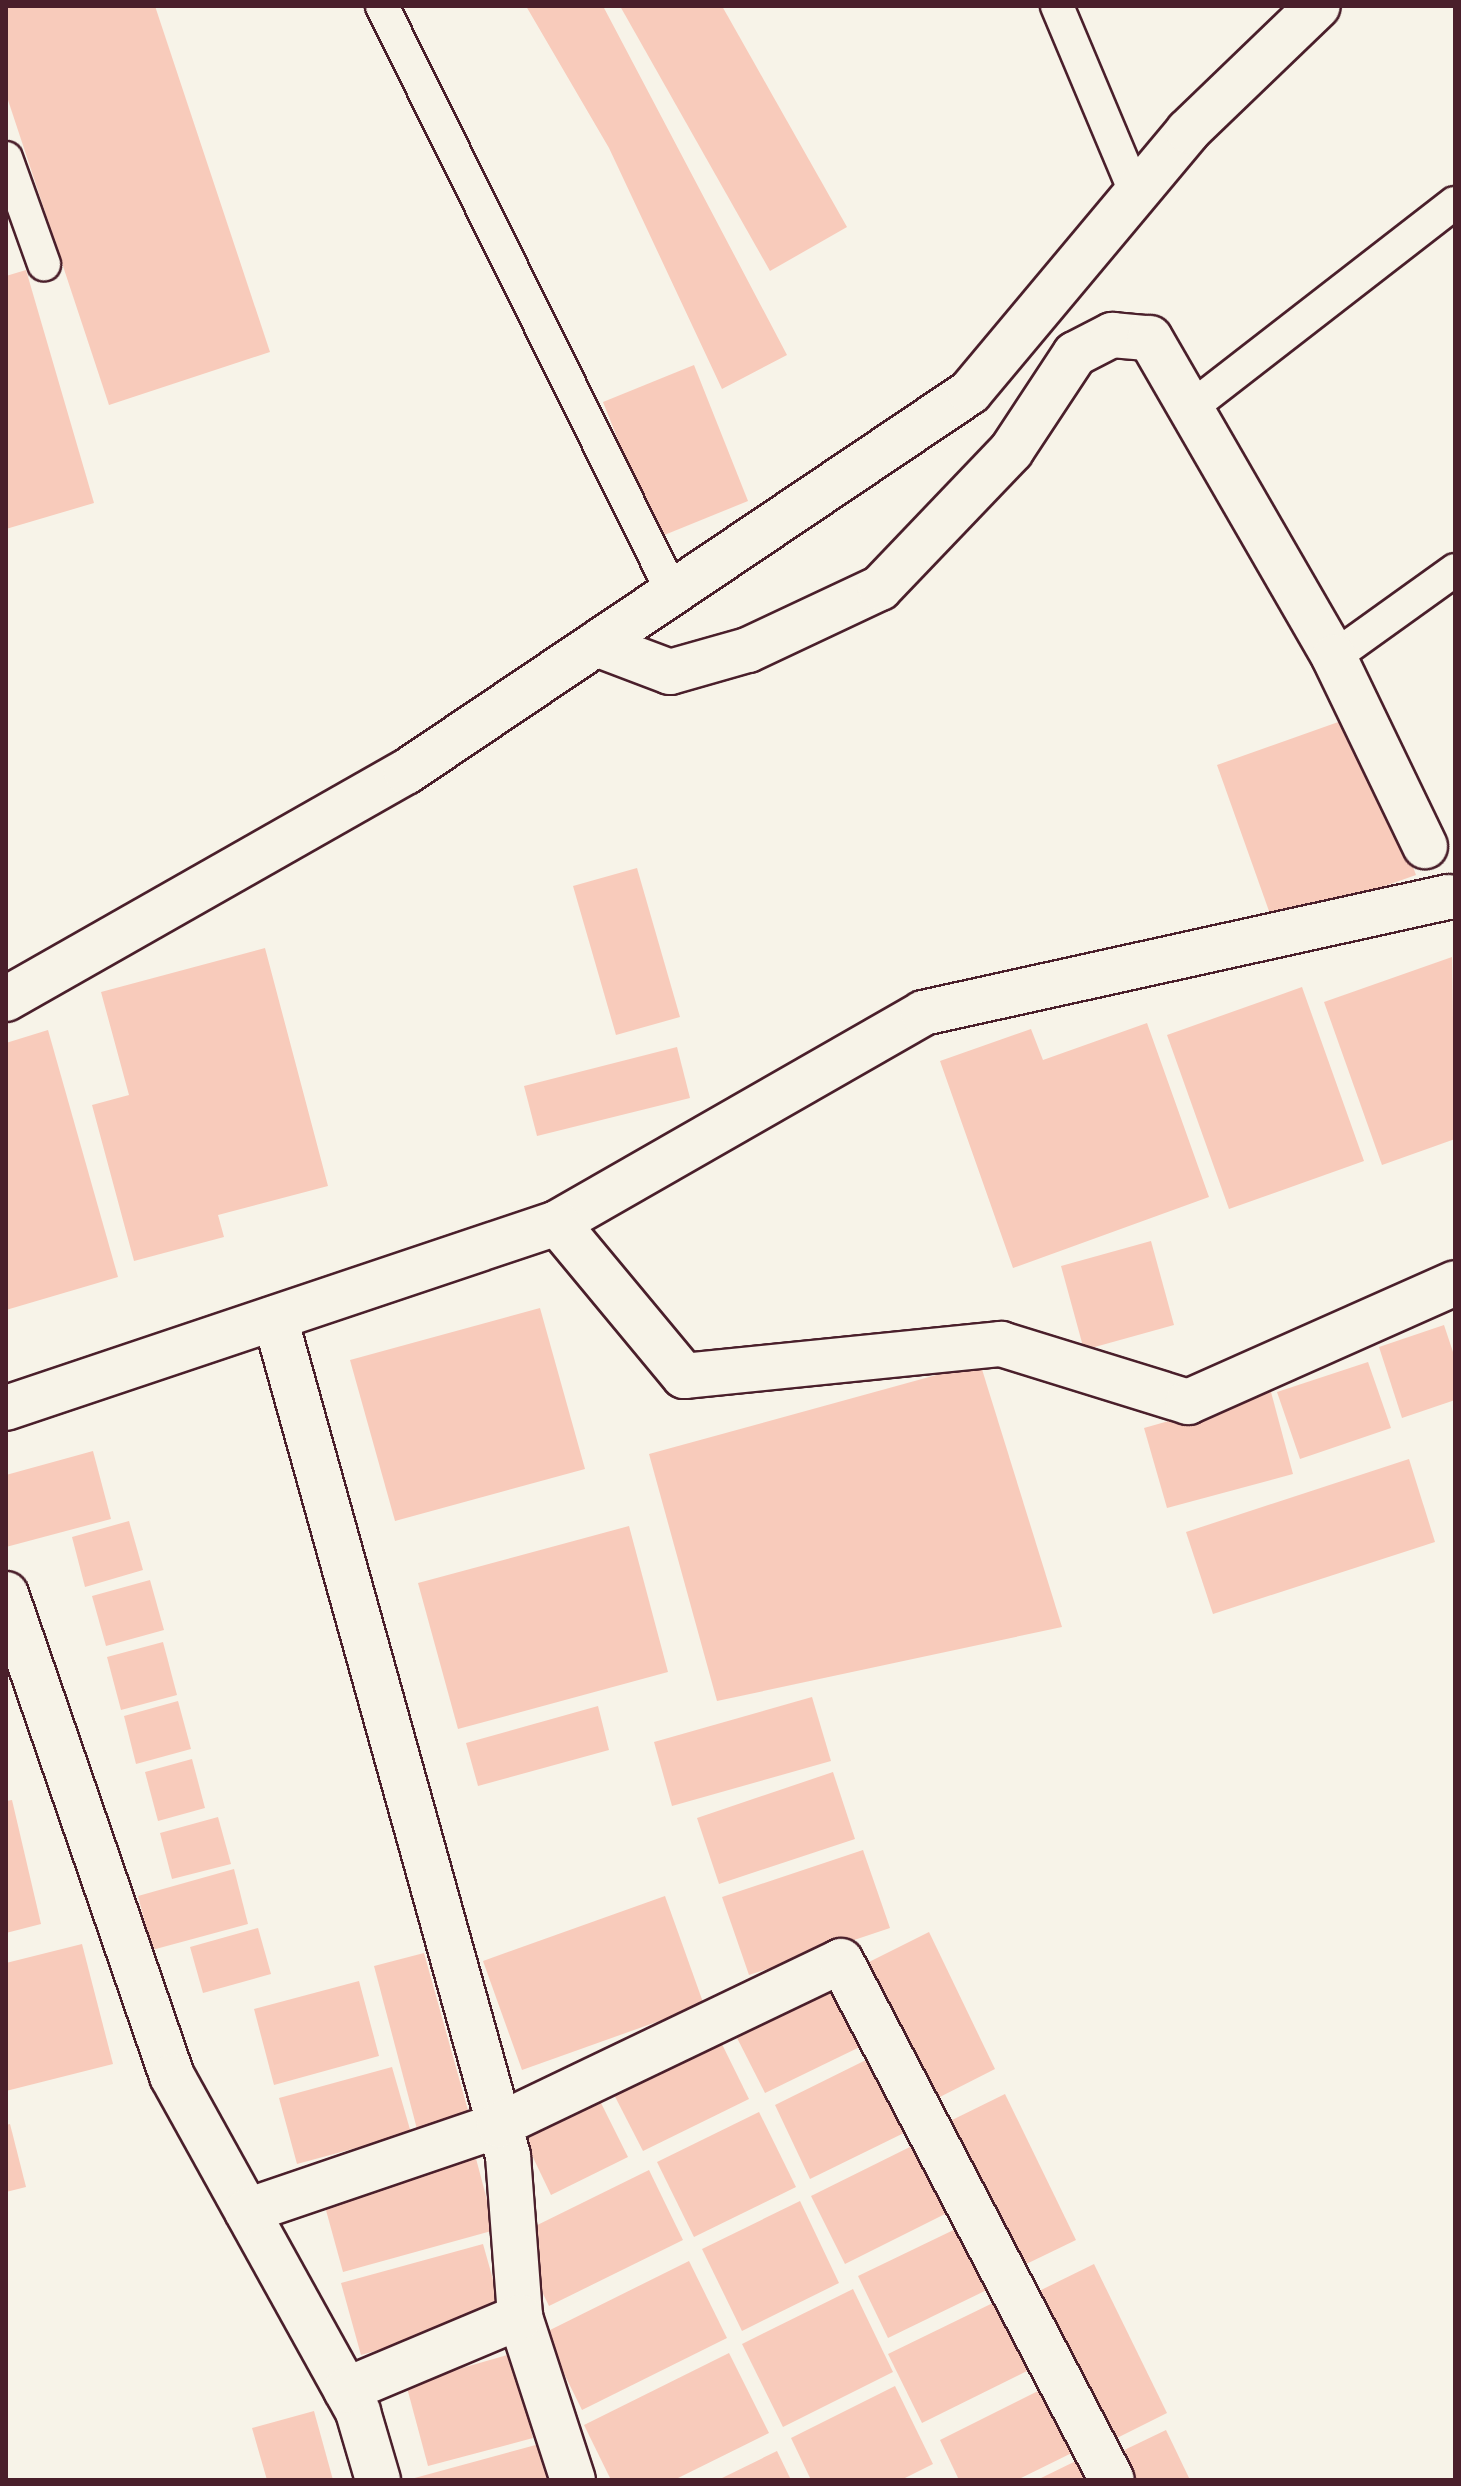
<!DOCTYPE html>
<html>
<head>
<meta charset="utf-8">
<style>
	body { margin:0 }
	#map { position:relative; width:1461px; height:2486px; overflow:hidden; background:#f7f3e8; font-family:Delius,sans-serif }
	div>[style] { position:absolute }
	.building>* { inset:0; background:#f8cbbb }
	.roads { filter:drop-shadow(2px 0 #4a1f2b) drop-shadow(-2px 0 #4a1f2b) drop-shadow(0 2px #4a1f2b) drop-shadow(0 -2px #4a1f2b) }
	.service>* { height:32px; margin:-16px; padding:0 16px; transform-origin:16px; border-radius:16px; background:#f7f3e8 }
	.minor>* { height:44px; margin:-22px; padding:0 22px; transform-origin:22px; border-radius:22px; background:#f7f3e8 }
	.tertiary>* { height:44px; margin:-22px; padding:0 22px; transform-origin:22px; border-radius:22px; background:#f7f3e8 }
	span { translate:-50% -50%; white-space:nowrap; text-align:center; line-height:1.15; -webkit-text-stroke:7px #f7f3e8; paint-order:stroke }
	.frame { position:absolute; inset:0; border:8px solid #4a1f2b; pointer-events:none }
</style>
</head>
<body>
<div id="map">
	<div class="building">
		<div style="clip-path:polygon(6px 6px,155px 6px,270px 352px,109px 405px,6px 94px)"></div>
		<div style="clip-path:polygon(526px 6px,603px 6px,787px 355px,722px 389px,609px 148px)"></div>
		<div style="clip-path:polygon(620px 6px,722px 6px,847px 227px,770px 271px)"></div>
		<div style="clip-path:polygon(26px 270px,94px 503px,6px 529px,6px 276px)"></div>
		<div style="clip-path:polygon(694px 365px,748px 501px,657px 538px,603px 402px)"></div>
		<div style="clip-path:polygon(1358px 715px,1416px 875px,1274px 925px,1217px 765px)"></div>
		<div style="clip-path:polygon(637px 868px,680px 1017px,616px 1035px,573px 886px)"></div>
		<div style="clip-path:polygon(265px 948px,328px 1186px,218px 1215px,224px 1237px,134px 1261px,92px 1105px,129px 1095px,101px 992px)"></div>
		<div style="clip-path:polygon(1452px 957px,1455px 1139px,1382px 1165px,1324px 1002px)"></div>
		<div style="clip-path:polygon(1302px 987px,1364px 1161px,1229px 1209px,1167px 1035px)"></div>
		<div style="clip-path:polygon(1147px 1023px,1209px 1197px,1013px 1268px,940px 1061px,1031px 1029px,1043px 1060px)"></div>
		<div style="clip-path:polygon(48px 1030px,118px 1277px,6px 1310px,6px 1043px)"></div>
		<div style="clip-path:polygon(677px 1047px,690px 1098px,537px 1136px,524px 1086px)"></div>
		<div style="clip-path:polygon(1151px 1241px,1174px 1325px,1084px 1350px,1061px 1266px)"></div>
		<div style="clip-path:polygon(540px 1308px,585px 1469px,395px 1521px,350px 1360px)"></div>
		<div style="clip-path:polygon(1444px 1325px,1455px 1358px,1455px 1400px,1402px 1418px,1379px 1347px)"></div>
		<div style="clip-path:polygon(1368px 1362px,1391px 1428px,1300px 1459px,1277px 1392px)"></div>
		<div style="clip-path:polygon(980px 1363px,1062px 1627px,717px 1701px,649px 1454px)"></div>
		<div style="clip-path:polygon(1271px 1392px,1293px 1474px,1167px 1508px,1144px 1428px)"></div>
		<div style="clip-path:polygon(93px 1451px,111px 1519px,6px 1547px,6px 1475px)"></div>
		<div style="clip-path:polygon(1409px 1459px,1435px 1542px,1213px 1614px,1186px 1532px)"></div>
		<div style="clip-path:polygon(129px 1521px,143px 1570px,85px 1587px,72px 1537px)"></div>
		<div style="clip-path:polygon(629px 1526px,668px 1672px,458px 1729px,418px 1583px)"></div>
		<div style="clip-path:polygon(150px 1580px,164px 1630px,106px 1646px,92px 1596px)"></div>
		<div style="clip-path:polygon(163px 1642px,177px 1695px,121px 1710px,107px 1657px)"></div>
		<div style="clip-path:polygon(812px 1697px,831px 1761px,672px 1806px,654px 1742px)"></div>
		<div style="clip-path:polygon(178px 1701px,191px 1749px,136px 1764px,124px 1716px)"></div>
		<div style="clip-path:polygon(598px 1706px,609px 1750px,478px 1786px,466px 1743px)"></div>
		<div style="clip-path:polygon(192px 1759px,205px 1808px,158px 1821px,145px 1772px)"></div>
		<div style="clip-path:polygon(833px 1772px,855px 1839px,719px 1884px,697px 1818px)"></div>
		<div style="clip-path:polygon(12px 1800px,41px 1924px,6px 1933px,6px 1801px)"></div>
		<div style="clip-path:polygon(218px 1817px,231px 1864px,172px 1879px,160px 1833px)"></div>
		<div style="clip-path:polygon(863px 1850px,890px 1928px,749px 1975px,722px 1897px)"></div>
		<div style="clip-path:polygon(234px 1869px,248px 1924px,152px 1950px,138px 1896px)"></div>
		<div style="clip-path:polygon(665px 1896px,704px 2005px,522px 2070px,483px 1961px)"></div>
		<div style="clip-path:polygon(258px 1928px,271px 1974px,203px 1993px,190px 1947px)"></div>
		<div style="clip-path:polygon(929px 1932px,995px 2069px,928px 2103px,861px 1966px)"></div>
		<div style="clip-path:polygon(82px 1944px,113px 2064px,6px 2091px,6px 1963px)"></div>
		<div style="clip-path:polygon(424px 1953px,469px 2114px,417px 2129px,374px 1966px)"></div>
		<div style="clip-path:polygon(840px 1980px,870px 2042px,765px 2093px,734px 2032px)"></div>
		<div style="clip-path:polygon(359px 1981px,379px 2056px,274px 2085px,254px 2009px)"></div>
		<div style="clip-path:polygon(715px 2030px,749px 2099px,643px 2151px,608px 2083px)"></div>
		<div style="clip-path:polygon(874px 2056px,910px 2130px,810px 2179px,775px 2105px)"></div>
		<div style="clip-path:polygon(392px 2067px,411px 2133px,297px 2164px,279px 2098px)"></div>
		<div style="clip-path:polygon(592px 2085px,628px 2157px,551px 2195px,516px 2122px)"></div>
		<div style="clip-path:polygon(1005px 2094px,1076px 2240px,1018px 2268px,948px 2122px)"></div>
		<div style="clip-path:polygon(759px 2112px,796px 2187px,694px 2237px,657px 2162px)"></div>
		<div style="clip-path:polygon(10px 2124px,26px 2187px,6px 2192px,6px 2125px)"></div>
		<div style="clip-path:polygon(930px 2137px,963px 2205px,845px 2264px,811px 2196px)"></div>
		<div style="clip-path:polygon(474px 2151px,495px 2230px,343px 2272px,321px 2192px)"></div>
		<div style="clip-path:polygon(649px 2170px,683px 2240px,549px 2306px,515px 2236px)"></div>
		<div style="clip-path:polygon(800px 2201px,839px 2283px,742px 2331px,702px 2249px)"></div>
		<div style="clip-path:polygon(966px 2224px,995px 2286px,888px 2338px,858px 2276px)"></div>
		<div style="clip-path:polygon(483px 2244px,503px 2315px,361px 2355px,341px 2283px)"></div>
		<div style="clip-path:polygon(689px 2261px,727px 2338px,582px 2410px,544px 2333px)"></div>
		<div style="clip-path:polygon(1094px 2264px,1167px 2413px,1105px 2444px,1033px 2294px)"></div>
		<div style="clip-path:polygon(853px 2289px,893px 2372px,783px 2427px,742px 2344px)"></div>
		<div style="clip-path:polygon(1001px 2299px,1035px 2367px,922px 2423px,888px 2354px)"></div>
		<div style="clip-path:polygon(729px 2353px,769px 2433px,674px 2480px,611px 2480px,584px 2425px)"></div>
		<div style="clip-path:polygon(511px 2354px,533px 2438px,428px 2466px,406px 2384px)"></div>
		<div style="clip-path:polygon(1056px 2382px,1088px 2445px,1017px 2480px,959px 2480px,940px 2440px)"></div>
		<div style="clip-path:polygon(895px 2386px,933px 2464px,901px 2480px,811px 2480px,791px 2438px)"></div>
		<div style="clip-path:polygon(314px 2411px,333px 2480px,267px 2480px,252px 2428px)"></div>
		<div style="clip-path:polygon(1166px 2430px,1190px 2480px,1129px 2480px,1116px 2454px)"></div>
		<div style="clip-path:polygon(554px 2440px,564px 2480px,411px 2480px,411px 2479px)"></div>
		<div style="clip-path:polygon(777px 2451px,791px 2480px,718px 2480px)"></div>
		<div style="clip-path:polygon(1084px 2457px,1095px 2480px,1037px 2480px)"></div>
	</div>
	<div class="roads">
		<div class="service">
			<div style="left:382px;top:6px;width:655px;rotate:63.63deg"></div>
			<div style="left:1057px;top:6px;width:204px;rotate:67.2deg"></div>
			<div style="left:6px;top:158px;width:113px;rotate:70.3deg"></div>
			<div style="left:1189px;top:409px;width:336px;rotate:-37.8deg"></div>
			<div style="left:1334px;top:657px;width:149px;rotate:-35.7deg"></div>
		</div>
		<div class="minor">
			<div style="left:596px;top:644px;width:79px;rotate:20.7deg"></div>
			<div style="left:670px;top:672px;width:81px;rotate:-15.8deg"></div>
			<div style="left:748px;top:650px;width:146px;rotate:-25.2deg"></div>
			<div style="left:880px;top:588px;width:190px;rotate:-46.3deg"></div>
			<div style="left:1011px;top:451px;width:116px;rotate:-56.6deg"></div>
			<div style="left:1075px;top:354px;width:42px;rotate:-27.2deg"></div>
			<div style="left:1112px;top:335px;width:38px;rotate:5deg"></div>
			<div style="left:1150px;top:338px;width:368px;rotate:60deg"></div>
			<div style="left:1334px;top:657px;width:210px;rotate:64.3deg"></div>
			<div style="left:557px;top:1223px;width:422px;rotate:-29.8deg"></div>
			<div style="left:923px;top:1013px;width:538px;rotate:-12.46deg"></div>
			<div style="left:275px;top:1318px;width:870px;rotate:74.46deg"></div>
			<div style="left:508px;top:2156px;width:161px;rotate:85.7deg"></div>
			<div style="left:520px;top:2317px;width:171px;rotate:72deg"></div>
			<div style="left:6px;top:1408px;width:581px;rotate:-18.56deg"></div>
			<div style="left:557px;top:1223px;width:199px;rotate:50.3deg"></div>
			<div style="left:684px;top:1376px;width:319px;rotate:-5.8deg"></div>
			<div style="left:1001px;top:1344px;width:196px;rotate:17.2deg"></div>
			<div style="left:1188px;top:1402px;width:292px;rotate:-24deg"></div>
			<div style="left:6px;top:1594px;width:510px;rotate:71deg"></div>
			<div style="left:172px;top:2076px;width:384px;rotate:61deg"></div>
			<div style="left:358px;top:2412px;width:71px;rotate:73.6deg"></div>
			<div style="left:247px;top:2211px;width:266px;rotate:-18.8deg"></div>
			<div style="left:499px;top:2125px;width:379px;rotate:-25.6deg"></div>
			<div style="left:841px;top:1961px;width:585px;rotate:62.43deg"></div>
			<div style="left:346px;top:2390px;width:189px;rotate:-22.8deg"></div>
		</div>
		<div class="tertiary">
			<div style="left:6px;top:999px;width:460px;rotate:-29.6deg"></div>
			<div style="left:406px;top:772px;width:680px;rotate:-33.97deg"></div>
			<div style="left:970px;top:392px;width:340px;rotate:-50.1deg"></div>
			<div style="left:1188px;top:131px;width:180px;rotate:-43.9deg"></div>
		</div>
	</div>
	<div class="frame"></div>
</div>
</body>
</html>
